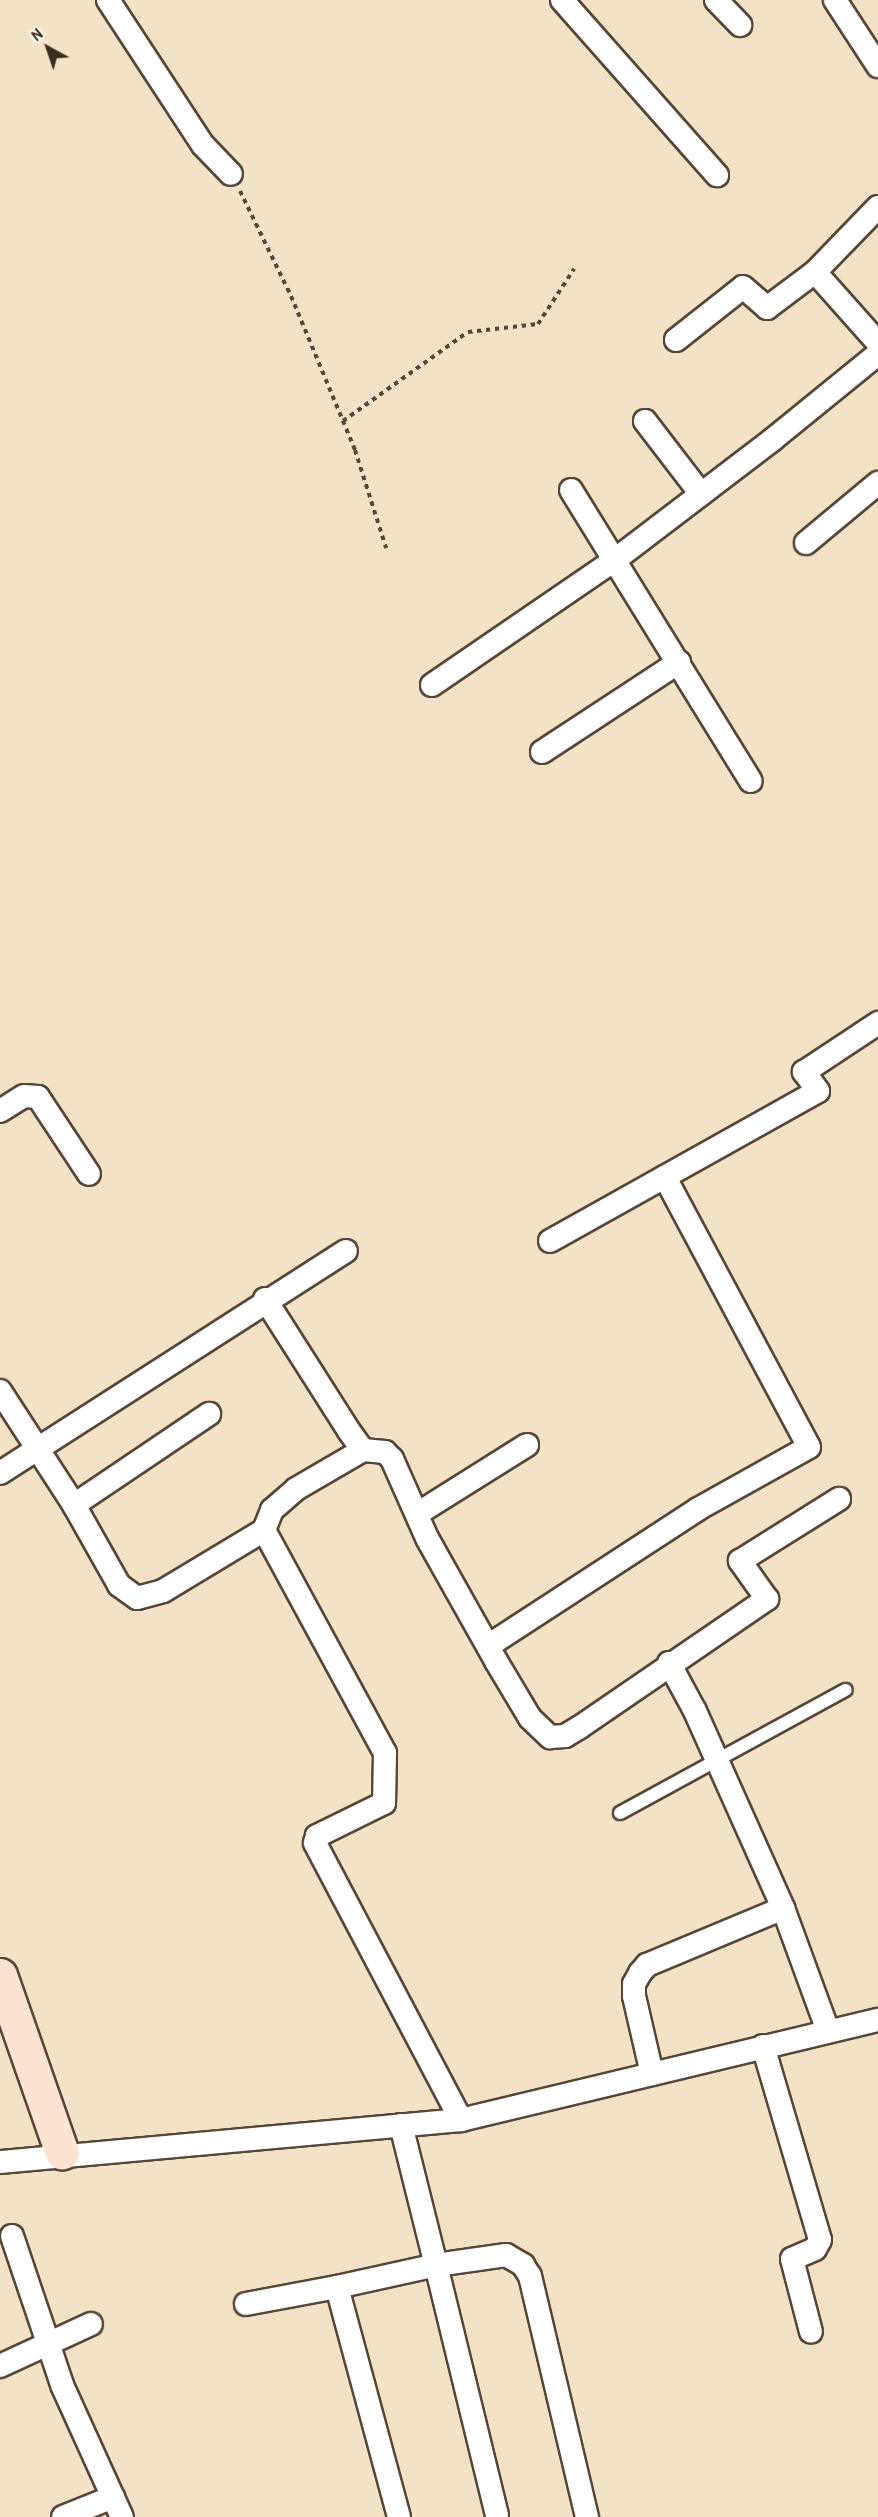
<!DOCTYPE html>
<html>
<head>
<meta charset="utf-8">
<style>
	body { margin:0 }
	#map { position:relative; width:878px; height:2517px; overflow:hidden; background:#f4e2c7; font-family:"Patrick Hand",sans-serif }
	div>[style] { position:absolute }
	.path>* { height:4px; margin-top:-2px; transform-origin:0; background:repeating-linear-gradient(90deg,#574637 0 4.5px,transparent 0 9px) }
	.roads { filter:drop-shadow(2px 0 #574637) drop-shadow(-2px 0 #574637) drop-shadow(0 2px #574637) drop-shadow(0 -2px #574637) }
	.lane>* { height:12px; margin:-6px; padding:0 6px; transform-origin:6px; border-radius:6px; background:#fff }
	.street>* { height:22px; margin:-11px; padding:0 11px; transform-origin:11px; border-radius:11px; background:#fff }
	.secondary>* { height:33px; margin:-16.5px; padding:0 16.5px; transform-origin:16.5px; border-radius:16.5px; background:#fde4d1 }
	span { translate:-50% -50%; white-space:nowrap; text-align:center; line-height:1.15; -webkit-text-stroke:4.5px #fbf7ec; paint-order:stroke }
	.north { position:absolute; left:18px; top:18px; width:60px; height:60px; -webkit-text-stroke:4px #fbf7ec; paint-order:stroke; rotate:320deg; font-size:16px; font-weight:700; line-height:24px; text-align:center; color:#3b2a1e }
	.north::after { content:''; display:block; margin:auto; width:21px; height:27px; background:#3b2a1e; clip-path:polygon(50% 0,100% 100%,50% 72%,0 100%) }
</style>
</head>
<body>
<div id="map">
	<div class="path">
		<div style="left:240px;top:191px;width:117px;rotate:64.1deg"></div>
		<div style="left:291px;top:296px;width:167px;rotate:67.4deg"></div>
		<div style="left:355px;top:450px;width:103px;rotate:72.4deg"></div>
		<div style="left:343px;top:421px;width:153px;rotate:-35.5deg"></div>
		<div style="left:468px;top:332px;width:70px;rotate:-6.5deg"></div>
		<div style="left:538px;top:324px;width:66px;rotate:-56.8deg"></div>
	</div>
	<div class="roads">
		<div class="lane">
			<div style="left:620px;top:1813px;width:257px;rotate:-28.6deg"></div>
		</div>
		<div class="street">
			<div style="left:108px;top:0;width:173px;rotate:56.8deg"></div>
			<div style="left:203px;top:145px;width:40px;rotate:46deg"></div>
			<div style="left:562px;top:0;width:234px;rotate:48.5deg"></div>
			<div style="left:716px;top:0;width:35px;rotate:46deg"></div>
			<div style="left:835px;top:0;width:79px;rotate:56.9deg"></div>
			<div style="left:878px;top:207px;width:91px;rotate:134.1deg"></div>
			<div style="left:815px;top:272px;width:95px;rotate:48.4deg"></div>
			<div style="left:676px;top:340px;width:85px;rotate:-38.3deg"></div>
			<div style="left:743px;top:287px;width:32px;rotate:41deg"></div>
			<div style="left:767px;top:308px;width:60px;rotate:-36.9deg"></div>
			<div style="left:645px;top:421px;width:92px;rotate:52.5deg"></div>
			<div style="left:571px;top:490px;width:342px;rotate:58.3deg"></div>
			<div style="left:806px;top:543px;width:94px;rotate:-39.8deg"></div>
			<div style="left:432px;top:685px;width:223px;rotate:-34.4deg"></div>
			<div style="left:616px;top:559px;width:196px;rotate:-37.3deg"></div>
			<div style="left:772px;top:440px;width:136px;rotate:-39.1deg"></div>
			<div style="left:542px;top:752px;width:164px;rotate:-33.3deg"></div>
			<div style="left:0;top:1111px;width:28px;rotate:-32deg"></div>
			<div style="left:24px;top:1096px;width:14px;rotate:4deg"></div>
			<div style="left:38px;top:1097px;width:92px;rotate:56.5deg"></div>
			<div style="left:550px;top:1241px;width:307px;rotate:-29.2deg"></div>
			<div style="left:818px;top:1091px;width:24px;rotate:-126deg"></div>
			<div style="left:804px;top:1072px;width:89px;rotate:-33.5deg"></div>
			<div style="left:265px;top:1299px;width:156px;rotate:57.5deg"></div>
			<div style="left:349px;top:1431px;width:24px;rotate:54deg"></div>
			<div style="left:363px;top:1450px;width:22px;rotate:5deg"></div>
			<div style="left:385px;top:1452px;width:10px;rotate:45deg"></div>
			<div style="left:392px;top:1459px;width:86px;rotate:66.1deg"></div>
			<div style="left:427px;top:1538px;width:141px;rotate:60.7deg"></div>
			<div style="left:496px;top:1661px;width:66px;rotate:59.2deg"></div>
			<div style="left:530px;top:1718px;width:28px;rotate:44deg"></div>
			<div style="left:550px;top:1737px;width:15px;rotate:-4deg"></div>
			<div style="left:565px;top:1736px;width:17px;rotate:-31deg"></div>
			<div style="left:580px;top:1727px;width:227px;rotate:-34.4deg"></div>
			<div style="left:767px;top:1599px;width:47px;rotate:-125.4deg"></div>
			<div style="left:740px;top:1561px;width:117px;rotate:-32.1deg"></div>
			<div style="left:0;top:1391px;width:136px;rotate:57deg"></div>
			<div style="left:74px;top:1505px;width:92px;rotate:60.6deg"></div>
			<div style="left:119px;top:1585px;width:22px;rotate:36deg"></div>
			<div style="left:137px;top:1598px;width:27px;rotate:-15deg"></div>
			<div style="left:163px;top:1591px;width:118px;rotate:-31.1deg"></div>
			<div style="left:264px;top:1530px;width:22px;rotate:-68deg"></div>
			<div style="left:272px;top:1510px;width:32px;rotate:-41deg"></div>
			<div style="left:296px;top:1489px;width:78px;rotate:-30.2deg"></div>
			<div style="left:0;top:1473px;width:411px;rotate:-32.7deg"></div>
			<div style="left:74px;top:1505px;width:163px;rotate:-34deg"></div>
			<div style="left:417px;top:1514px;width:130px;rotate:-32.1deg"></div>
			<div style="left:264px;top:1530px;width:254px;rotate:61.5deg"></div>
			<div style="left:385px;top:1753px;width:50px;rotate:91.1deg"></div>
			<div style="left:384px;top:1803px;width:75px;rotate:153.8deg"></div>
			<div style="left:317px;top:1836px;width:7px;rotate:106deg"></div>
			<div style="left:315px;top:1843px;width:313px;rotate:62.2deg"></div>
			<div style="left:488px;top:1646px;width:251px;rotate:-33.1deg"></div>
			<div style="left:698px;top:1509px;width:127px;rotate:-29.2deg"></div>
			<div style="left:809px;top:1447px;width:306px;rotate:-118.1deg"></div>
			<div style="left:669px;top:1663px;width:55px;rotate:61.6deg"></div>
			<div style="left:695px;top:1711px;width:216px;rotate:65.9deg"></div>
			<div style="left:783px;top:1908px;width:131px;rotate:69.9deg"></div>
			<div style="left:763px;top:2046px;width:202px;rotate:73.6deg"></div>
			<div style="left:820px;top:2240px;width:10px;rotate:119deg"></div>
			<div style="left:815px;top:2249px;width:25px;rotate:157deg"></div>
			<div style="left:792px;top:2259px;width:75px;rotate:75.4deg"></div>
			<div style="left:652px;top:2074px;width:80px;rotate:-103deg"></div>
			<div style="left:634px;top:1996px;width:12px;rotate:-90deg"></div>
			<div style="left:634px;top:1984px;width:13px;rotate:-61deg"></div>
			<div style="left:640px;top:1973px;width:11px;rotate:-49deg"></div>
			<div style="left:647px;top:1965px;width:147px;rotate:-22.7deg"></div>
			<div style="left:401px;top:2125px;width:144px;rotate:76deg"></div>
			<div style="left:436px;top:2265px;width:71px;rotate:-8.1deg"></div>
			<div style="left:506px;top:2255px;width:20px;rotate:30deg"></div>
			<div style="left:523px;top:2265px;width:13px;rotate:58deg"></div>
			<div style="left:530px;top:2276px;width:248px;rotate:76.7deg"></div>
			<div style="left:0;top:2162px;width:463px;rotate:-5.2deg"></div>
			<div style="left:461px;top:2120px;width:429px;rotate:-13.5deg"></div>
			<div style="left:12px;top:2236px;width:157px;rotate:71.4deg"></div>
			<div style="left:62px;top:2385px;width:145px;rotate:65.6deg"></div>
			<div style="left:246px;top:2304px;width:93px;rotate:-10.6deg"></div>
			<div style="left:0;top:2366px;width:100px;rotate:-24.8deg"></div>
			<div style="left:63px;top:2517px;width:54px;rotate:-21.8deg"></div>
			<div style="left:399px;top:2517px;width:238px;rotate:-105.1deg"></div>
			<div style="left:337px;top:2287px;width:101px;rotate:-12.5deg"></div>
			<div style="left:436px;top:2265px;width:258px;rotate:76.3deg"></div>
		</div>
		<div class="secondary">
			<div style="left:0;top:1975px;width:188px;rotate:70.8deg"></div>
		</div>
	</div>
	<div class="north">N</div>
</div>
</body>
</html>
